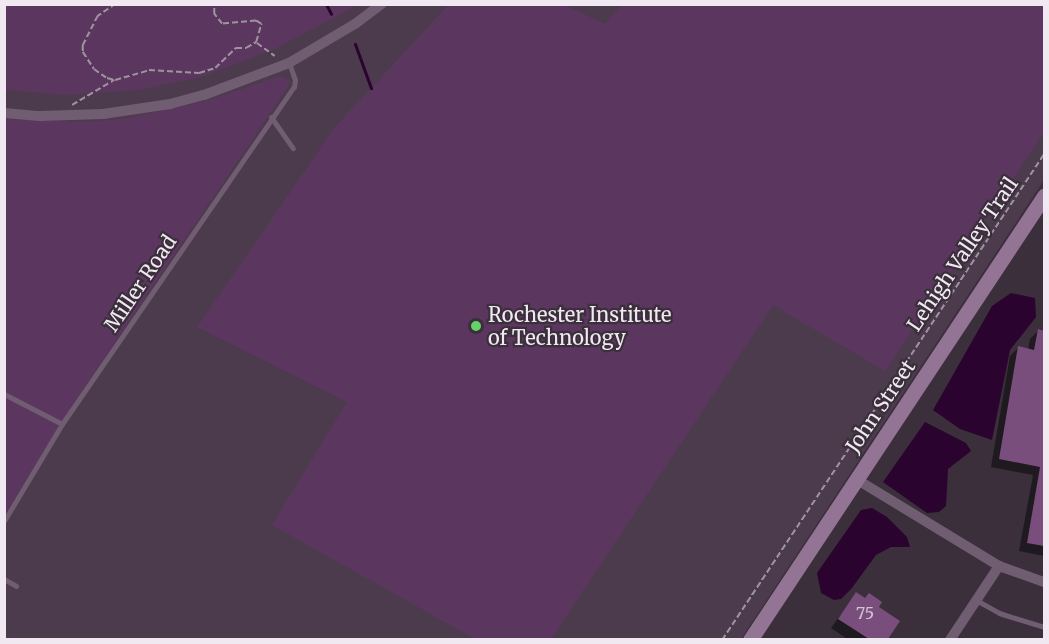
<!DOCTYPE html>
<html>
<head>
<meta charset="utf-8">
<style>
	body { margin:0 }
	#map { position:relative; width:1049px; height:644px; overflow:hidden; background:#3b2f3c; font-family:Merriweather,serif }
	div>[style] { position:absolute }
	.built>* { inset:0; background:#4b3b4c }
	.green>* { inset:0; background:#5b375f }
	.water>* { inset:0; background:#2a032e }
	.shadow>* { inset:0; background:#0007 }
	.stream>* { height:3px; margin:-1.5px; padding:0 1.5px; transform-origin:1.5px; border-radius:1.5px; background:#2a032e }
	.building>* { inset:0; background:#794e7d }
	.path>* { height:1.5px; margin-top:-0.75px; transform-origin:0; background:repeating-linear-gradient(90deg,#9e949f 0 6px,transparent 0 9px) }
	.lane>* { height:5px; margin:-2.5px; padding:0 2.5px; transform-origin:2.5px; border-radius:2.5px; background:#715d72 }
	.street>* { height:10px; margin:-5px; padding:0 5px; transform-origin:5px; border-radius:5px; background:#715d72 }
	.secondary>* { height:15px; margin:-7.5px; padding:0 7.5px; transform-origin:7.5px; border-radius:7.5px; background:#937495 }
	.dots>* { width:16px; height:16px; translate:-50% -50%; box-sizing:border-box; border:3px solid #3b2f3c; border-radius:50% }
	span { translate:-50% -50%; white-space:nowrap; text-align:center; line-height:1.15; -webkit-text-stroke:4.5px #3b2f3c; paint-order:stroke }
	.number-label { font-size:16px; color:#d3c2d5 }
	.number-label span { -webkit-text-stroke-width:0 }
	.street-label { font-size:20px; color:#f1e9f2 }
	.poi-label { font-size:20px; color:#f1e9f2 }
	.left { translate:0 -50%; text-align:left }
	.frame { position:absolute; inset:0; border:6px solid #f1e9f2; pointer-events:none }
</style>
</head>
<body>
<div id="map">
	<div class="built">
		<div style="clip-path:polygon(4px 5px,1044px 5px,1044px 180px,741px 639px,5px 639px)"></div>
	</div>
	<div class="green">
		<div style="clip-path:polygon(5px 4px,355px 4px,355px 5px,345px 12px,275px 49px,202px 77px,138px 90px,69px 95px,5px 90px)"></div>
		<div style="clip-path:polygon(623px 4px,1044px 5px,1044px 132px,885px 371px,773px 305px,551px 639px,475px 639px,272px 525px,347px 402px,197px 327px,335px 127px,448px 5px,565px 5px,605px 24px)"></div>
		<div style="clip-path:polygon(280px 76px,290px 80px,288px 87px,71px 407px,5px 514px,5px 119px,89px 122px,129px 118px,205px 101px)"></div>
	</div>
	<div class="water">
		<div style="clip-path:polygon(1011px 293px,1035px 298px,1036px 317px,1010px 350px,992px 440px,960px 429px,933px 410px,992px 306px)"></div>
		<div style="clip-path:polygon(925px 422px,966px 443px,971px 451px,948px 469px,946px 506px,939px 512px,927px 513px,883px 482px)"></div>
		<div style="clip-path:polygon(872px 508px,887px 517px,907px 537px,910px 547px,891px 547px,876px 555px,852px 588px,841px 599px,834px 600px,821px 593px,817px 573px,861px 510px)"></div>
	</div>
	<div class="shadow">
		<div style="clip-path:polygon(1038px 331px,1044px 332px,1044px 556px,1019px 551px,1033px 475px,991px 467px,1010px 356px,1018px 348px,1028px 350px,1030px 339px)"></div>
		<div style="clip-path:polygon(856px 594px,898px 622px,886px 640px,849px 640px,831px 628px)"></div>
	</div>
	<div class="stream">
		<div style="left:326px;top:4px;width:11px;rotate:63deg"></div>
		<div style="left:355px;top:44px;width:47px;rotate:70deg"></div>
	</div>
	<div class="building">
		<div style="clip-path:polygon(1038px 329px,1044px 331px,1044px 546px,1027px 543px,1040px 467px,999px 459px,1018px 346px,1034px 350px)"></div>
		<div style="clip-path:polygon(856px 592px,865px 598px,869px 593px,882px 602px,879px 607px,900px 621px,888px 639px,869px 639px,838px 619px)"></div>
	</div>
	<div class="path">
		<div style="left:116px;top:4px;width:22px;rotate:146deg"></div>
		<div style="left:98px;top:16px;width:33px;rotate:117deg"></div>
		<div style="left:83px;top:45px;width:7px;rotate:90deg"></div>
		<div style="left:83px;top:52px;width:20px;rotate:57deg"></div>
		<div style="left:94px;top:69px;width:16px;rotate:35deg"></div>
		<div style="left:107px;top:78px;width:8px;rotate:14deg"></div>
		<div style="left:115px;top:80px;width:35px;rotate:-16deg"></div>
		<div style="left:149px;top:70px;width:50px;rotate:3.4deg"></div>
		<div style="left:199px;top:73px;width:17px;rotate:-17deg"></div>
		<div style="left:215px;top:68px;width:29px;rotate:-44deg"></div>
		<div style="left:236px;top:48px;width:10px"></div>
		<div style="left:246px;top:48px;width:12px;rotate:-31deg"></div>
		<div style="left:256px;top:42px;width:19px;rotate:-74deg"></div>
		<div style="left:261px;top:24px;width:6px;rotate:-149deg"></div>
		<div style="left:256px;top:21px;width:34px;rotate:175deg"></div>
		<div style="left:222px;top:24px;width:13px;rotate:-129deg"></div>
		<div style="left:214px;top:14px;width:10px;rotate:-90deg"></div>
		<div style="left:257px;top:43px;width:22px;rotate:36deg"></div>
		<div style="left:72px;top:105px;width:49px;rotate:-30.8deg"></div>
		<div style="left:722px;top:640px;width:583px;rotate:-56.47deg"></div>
	</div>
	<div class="lane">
		<div style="left:271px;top:117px;width:38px;rotate:55deg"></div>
		<div style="left:4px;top:394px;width:65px;rotate:27.3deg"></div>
		<div style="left:4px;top:521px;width:113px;rotate:-59.1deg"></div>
		<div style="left:62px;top:424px;width:409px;rotate:-55.5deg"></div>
		<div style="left:294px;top:87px;width:7px;rotate:-82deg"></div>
		<div style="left:295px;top:80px;width:18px;rotate:-109deg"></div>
		<div style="left:4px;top:579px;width:14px;rotate:30deg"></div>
		<div style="left:976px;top:600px;width:26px;rotate:29deg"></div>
		<div style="left:999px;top:613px;width:47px;rotate:17.3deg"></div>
	</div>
	<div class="street">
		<div style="left:4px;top:113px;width:36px;rotate:5deg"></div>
		<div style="left:40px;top:116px;width:63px;rotate:-1.8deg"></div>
		<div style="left:103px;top:114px;width:68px;rotate:-8.5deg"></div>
		<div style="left:170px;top:104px;width:35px;rotate:-15deg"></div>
		<div style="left:204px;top:95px;width:91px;rotate:-20.6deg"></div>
		<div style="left:289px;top:63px;width:77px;rotate:-30.6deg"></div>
		<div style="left:355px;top:24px;width:34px;rotate:-37deg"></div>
		<div style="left:856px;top:479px;width:167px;rotate:31.3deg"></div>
		<div style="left:999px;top:566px;width:48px;rotate:19.6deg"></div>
		<div style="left:950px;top:640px;width:89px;rotate:-56.5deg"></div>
	</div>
	<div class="secondary">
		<div style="left:750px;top:640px;width:533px;rotate:-56.49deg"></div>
	</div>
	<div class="dots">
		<div style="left:476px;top:326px;background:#64d468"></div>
	</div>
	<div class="number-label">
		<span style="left:865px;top:613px">75</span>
	</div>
	<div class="street-label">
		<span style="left:962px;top:254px;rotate:-56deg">Lehigh Valley Trail</span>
		<span style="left:140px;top:283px;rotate:-56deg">Miller Road</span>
		<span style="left:880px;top:406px;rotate:-56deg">John Street</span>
	</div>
	<div class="poi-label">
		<span class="left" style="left:488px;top:326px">Rochester Institute<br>of Technology</span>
	</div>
	<div class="frame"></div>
</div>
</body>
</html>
